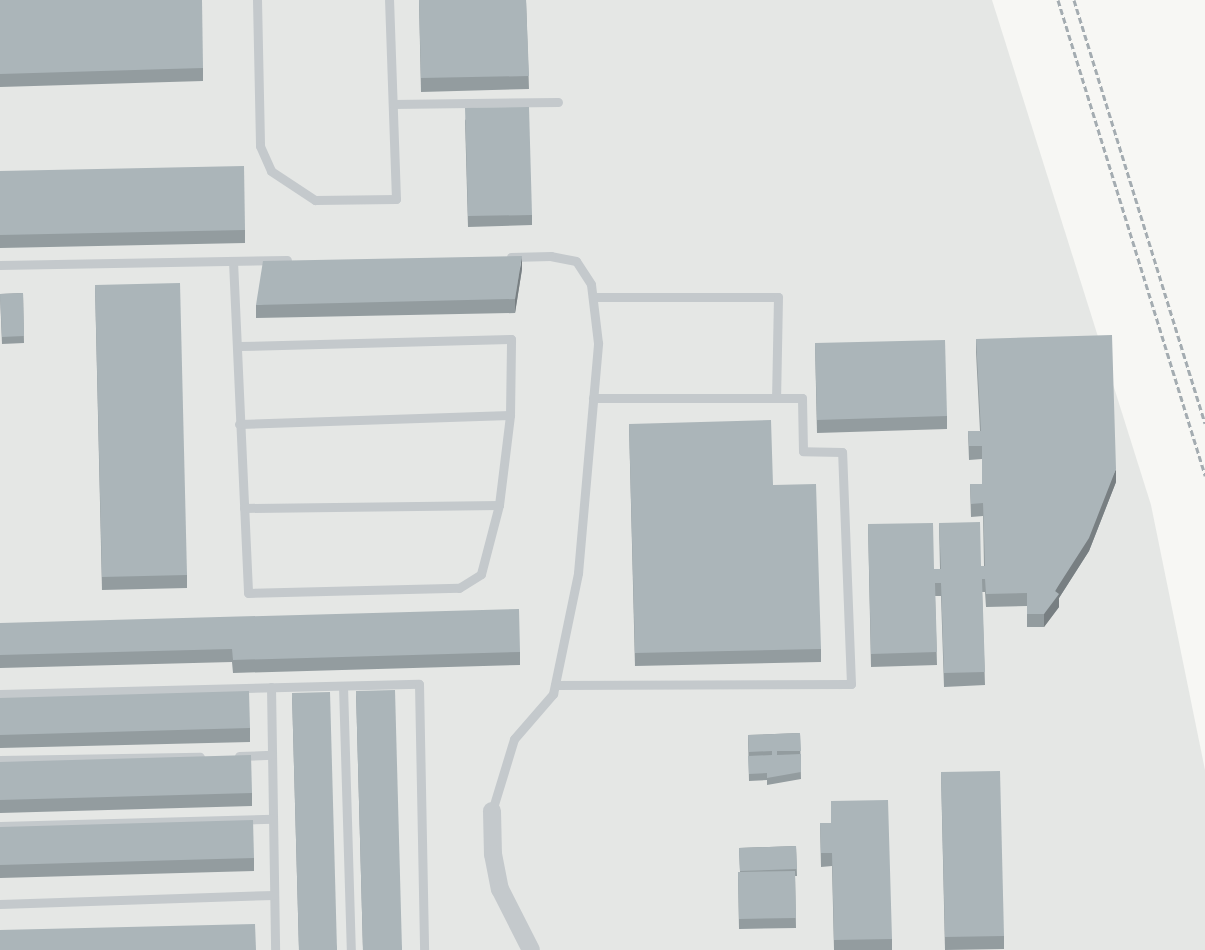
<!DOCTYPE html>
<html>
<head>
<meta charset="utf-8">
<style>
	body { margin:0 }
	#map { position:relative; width:1205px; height:950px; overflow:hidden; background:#f7f7f4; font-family:Quicksand,sans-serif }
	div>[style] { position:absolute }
	.built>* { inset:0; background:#e5e7e5 }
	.lane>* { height:9px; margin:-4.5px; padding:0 4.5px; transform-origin:4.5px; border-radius:4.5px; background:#c4c9cc }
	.street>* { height:18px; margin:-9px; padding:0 9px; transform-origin:9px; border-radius:9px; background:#c4c9cc }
	.rail>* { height:3px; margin-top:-1.5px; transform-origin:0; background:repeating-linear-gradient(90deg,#a4acb1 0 6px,transparent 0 9px) }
	.wall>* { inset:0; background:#939c9f }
	.shaded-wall>* { inset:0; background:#787f82 }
	.building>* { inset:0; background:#abb5b9 }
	span { translate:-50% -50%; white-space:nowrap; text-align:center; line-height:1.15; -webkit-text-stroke:4px #fff; paint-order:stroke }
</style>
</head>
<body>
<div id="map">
	<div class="built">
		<div style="clip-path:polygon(0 0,992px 0,1151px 505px,1205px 770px,1205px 950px,0 950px)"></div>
	</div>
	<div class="lane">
		<div style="left:257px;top:0;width:146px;rotate:88.8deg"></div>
		<div style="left:260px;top:146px;width:27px;rotate:66deg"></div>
		<div style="left:271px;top:171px;width:53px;rotate:33.4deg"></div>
		<div style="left:315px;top:200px;width:81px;rotate:-0.7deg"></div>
		<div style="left:396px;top:199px;width:199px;rotate:-92deg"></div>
		<div style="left:393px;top:104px;width:165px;rotate:-0.7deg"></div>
		<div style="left:233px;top:261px;width:332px;rotate:87.4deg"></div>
		<div style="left:248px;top:593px;width:211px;rotate:-1.4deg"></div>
		<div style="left:459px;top:588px;width:26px;rotate:-32deg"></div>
		<div style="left:481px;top:574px;width:71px;rotate:-75.4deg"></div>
		<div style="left:499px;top:505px;width:91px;rotate:-83deg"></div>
		<div style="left:510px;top:415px;width:76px;rotate:-89.2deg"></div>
		<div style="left:511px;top:339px;width:272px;rotate:178.5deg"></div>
		<div style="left:0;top:265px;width:287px;rotate:-1deg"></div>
		<div style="left:593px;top:297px;width:185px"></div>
		<div style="left:778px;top:297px;width:101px;rotate:91.1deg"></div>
		<div style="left:239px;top:424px;width:271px;rotate:-1.9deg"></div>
		<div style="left:244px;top:508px;width:255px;rotate:-0.7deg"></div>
		<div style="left:555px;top:685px;width:296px;rotate:-0.2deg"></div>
		<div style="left:851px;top:684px;width:232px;rotate:-92.2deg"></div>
		<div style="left:842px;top:452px;width:39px;rotate:-179deg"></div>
		<div style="left:803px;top:451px;width:53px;rotate:-91.1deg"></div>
		<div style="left:802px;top:398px;width:209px;rotate:180deg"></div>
		<div style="left:343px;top:686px;width:264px;rotate:88.3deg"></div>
		<div style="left:271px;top:687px;width:263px;rotate:89.1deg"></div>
		<div style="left:0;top:694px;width:419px;rotate:-1.4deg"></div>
		<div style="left:419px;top:684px;width:266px;rotate:88.9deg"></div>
		<div style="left:239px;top:756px;width:33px;rotate:-2deg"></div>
		<div style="left:0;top:760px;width:200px;rotate:-0.9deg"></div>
		<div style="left:492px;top:811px;width:75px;rotate:-73deg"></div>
		<div style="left:514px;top:739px;width:60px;rotate:-49.1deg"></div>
		<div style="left:553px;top:694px;width:124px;rotate:-78.3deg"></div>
		<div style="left:578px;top:573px;width:231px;rotate:-85deg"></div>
		<div style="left:598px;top:343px;width:59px;rotate:-96.8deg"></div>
		<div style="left:591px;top:284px;width:27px;rotate:-123deg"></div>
		<div style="left:576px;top:261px;width:25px;rotate:-169deg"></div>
		<div style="left:551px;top:256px;width:40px;rotate:178.6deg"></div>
		<div style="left:0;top:826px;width:273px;rotate:-1.5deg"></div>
		<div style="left:0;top:904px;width:274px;rotate:-1.9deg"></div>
	</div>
	<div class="street">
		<div style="left:492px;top:811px;width:43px;rotate:88.7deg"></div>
		<div style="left:493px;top:854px;width:36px;rotate:79deg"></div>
		<div style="left:500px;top:889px;width:68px;rotate:63.1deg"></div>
	</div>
	<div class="rail">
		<div style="left:1058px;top:0;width:498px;rotate:72.8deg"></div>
		<div style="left:1074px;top:0;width:443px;rotate:72.8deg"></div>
	</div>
	<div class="wall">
		<div style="clip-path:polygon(0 0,203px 68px,203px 81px,0 87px)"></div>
		<div style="clip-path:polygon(419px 0,526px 0,529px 89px,421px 92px)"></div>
		<div style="clip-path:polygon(465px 119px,532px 215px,532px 225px,468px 227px)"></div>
		<div style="clip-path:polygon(0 171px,245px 230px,245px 243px,0 248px)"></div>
		<div style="clip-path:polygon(522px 269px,515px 313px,256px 318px,256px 305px)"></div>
		<div style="clip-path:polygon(95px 285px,187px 575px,187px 588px,102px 590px)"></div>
		<div style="clip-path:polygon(23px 293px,24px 343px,2px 344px,0 294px)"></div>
		<div style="clip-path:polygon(976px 339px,1116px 482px,1089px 551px,1059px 598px,1059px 607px,1044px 627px,1027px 627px,1027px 606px,986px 607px,985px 592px,982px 592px,985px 685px,944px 687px,941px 596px,935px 596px,937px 665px,871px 667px,868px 524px,934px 569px,940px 569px,939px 523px,981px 566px,984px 566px,983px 516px,971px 517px,970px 484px,982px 484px,982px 459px,969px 460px,968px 431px,980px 431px,976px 352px)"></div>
		<div style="clip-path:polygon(815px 343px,947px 416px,947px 429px,817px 433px)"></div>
		<div style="clip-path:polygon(629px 424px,773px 485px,821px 649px,821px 662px,635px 666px)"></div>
		<div style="clip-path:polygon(0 623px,520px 652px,520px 665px,233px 673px,232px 662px,0 668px)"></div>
		<div style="clip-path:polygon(356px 691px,402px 950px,363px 950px)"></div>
		<div style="clip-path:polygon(292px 693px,337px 950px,299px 950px)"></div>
		<div style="clip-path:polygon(0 698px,250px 728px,250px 742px,0 748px)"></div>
		<div style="clip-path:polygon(800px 733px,801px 779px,767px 785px,767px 780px,749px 781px,748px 735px)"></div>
		<div style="clip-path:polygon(0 762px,252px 793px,252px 806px,0 813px)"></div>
		<div style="clip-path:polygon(941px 772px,1004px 936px,1004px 949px,945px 950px)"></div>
		<div style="clip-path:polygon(820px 823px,892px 939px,892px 950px,834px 950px,832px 866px,821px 867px)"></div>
		<div style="clip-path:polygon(0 827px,254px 858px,254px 871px,0 878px)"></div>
		<div style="clip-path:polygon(796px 846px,797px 876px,795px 876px,796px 928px,739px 929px,738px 872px,740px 872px,739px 848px)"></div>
	</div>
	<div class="shaded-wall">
		<div style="clip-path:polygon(522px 256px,522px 269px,515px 313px,515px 299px)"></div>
		<div style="clip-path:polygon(1116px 469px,1116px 482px,1089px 551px,1059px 598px,1059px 607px,1044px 627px,1044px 614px)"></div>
	</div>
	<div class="building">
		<div style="clip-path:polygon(0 0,202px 0,203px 68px,0 74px)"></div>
		<div style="clip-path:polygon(419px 0,526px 0,529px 76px,421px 78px)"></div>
		<div style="clip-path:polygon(529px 107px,532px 215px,468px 216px,465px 108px)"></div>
		<div style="clip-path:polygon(244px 166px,245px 230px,0 235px,0 171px)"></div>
		<div style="clip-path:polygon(522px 256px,515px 299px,256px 305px,263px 261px)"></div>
		<div style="clip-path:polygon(180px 283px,187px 575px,102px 577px,95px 285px)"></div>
		<div style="clip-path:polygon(23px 293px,24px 336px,2px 337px,0 294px)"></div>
		<div style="clip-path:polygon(1112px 335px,1116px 469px,1089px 538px,1055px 591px,1059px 594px,1044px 614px,1027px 614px,1027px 593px,986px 594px,985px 579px,982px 579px,985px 672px,944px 673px,941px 583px,935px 583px,937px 652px,871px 654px,868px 524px,933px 523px,934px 569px,941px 569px,939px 523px,980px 522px,981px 566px,985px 566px,983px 503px,971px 504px,970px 484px,982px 484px,982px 446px,969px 446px,968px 431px,981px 431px,976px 339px)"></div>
		<div style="clip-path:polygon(945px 340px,947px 416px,817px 420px,815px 343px)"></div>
		<div style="clip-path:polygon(771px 420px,773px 485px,816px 484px,821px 649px,635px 653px,629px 424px)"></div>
		<div style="clip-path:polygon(519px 609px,520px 652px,233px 660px,232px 649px,0 655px,0 623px)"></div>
		<div style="clip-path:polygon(395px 690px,402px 950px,363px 950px,356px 691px)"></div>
		<div style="clip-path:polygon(249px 691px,250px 728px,0 735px,0 698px)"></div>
		<div style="clip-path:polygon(330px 692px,337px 950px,299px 950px,292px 693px)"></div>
		<div style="clip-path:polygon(800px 733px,801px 751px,777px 751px,777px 755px,801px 754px,801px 772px,767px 778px,767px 773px,749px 774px,748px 756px,772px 755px,772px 751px,749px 752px,748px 735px)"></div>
		<div style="clip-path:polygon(251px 755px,252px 793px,0 800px,0 762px)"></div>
		<div style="clip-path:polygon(1000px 771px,1004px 936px,945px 937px,941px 772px)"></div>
		<div style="clip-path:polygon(888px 800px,892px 939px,834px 940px,832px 853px,821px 853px,820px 823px,831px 823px,831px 801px)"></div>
		<div style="clip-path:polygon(253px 820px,254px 858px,0 865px,0 827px)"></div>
		<div style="clip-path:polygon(796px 846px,797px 869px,740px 871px,739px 848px)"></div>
		<div style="clip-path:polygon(795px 871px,796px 918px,739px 919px,738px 872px)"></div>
		<div style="clip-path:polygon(255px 924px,256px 950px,0 950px,0 930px)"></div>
	</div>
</div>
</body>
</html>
